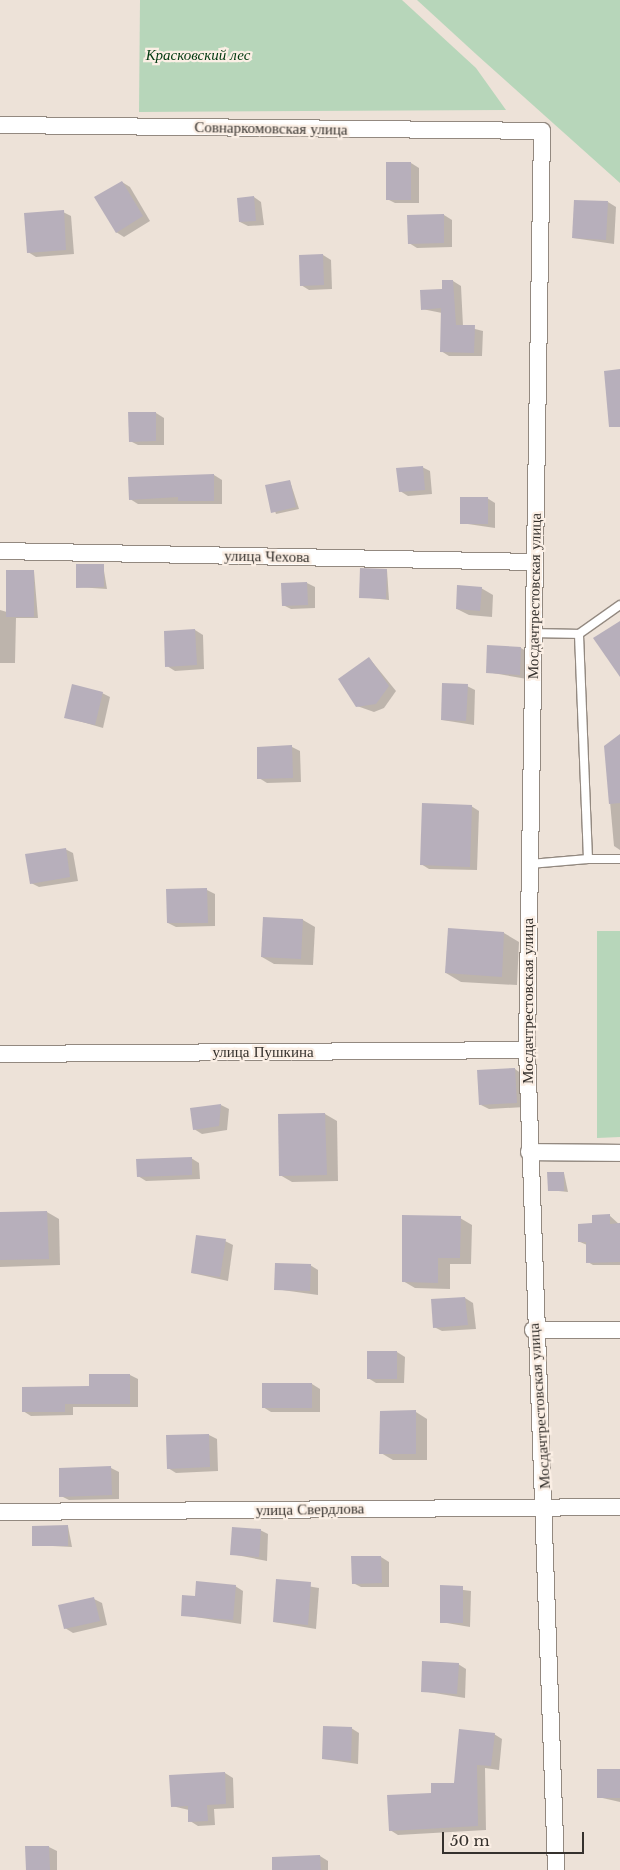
<!DOCTYPE html>
<html>
<head>
<meta charset="utf-8">
<style>
	body { margin:0 }
	#map { position:relative; width:620px; height:1870px; overflow:hidden; background:#ede2d8; font-family:"Libre Baskerville",serif }
	div>[style] { position:absolute }
	.green>* { inset:0; background:#b7d6ba }
	.shadow>* { inset:0; background:#0003 }
	.building>* { inset:0; background:#b7afbb }
	.roads { filter:drop-shadow(1px 0 #938980) drop-shadow(-1px 0 #938980) drop-shadow(0 1px #938980) drop-shadow(0 -1px #938980) }
	.service>* { height:8px; margin:-4px; padding:0 4px; transform-origin:4px; border-radius:4px; background:#fff }
	.minor>* { height:16px; margin:-8px; padding:0 8px; transform-origin:8px; border-radius:8px; background:#fff }
	span { translate:-50% -50%; white-space:nowrap; text-align:center; line-height:1.15; -webkit-text-stroke:4.5px #fbefe5; paint-order:stroke }
	.park-label { font-size:15px; color:#00380f; font-style:italic }
	.street-label { font-size:15px; color:#35312d }
	.scale { position:absolute; left:442px; top:1832px; width:142px; height:22px; box-sizing:border-box; border:2px solid #35312d; border-top:0; padding-left:6px; font-size:15px; line-height:18px; white-space:nowrap; color:#35312d; -webkit-text-stroke:4px #fbefe5; paint-order:stroke }
</style>
</head>
<body>
<div id="map">
	<div class="green">
		<div style="clip-path:polygon(140px 0,402px 0,476px 68px,506px 110px,139px 112px)"></div>
		<div style="clip-path:polygon(417px 0,620px 0,620px 183px,477px 55px)"></div>
		<div style="clip-path:polygon(597px 931px,620px 931px,620px 1137px,597px 1138px)"></div>
	</div>
	<div class="shadow">
		<div style="clip-path:polygon(411px 163px,419px 168px,419px 203px,395px 203px,387px 199px)"></div>
		<div style="clip-path:polygon(122px 182px,130px 187px,150px 221px,124px 237px,116px 232px)"></div>
		<div style="clip-path:polygon(254px 197px,261px 202px,264px 225px,248px 226px,240px 222px)"></div>
		<div style="clip-path:polygon(608px 202px,616px 207px,614px 244px,573px 238px)"></div>
		<div style="clip-path:polygon(63px 212px,71px 216px,74px 254px,36px 257px,28px 252px)"></div>
		<div style="clip-path:polygon(444px 215px,452px 220px,452px 247px,417px 248px,409px 243px)"></div>
		<div style="clip-path:polygon(323px 255px,331px 260px,332px 289px,309px 290px,301px 285px)"></div>
		<div style="clip-path:polygon(453px 281px,461px 286px,463px 326px,483px 331px,482px 356px,449px 356px,441px 351px,442px 313px,422px 309px)"></div>
		<div style="clip-path:polygon(156px 413px,164px 418px,164px 445px,138px 445px,130px 441px)"></div>
		<div style="clip-path:polygon(422px 467px,430px 471px,432px 494px,408px 496px,400px 491px)"></div>
		<div style="clip-path:polygon(214px 475px,222px 480px,222px 504px,138px 504px,130px 499px)"></div>
		<div style="clip-path:polygon(290px 481px,299px 509px,276px 514px,266px 486px)"></div>
		<div style="clip-path:polygon(487px 498px,495px 503px,495px 528px,461px 523px)"></div>
		<div style="clip-path:polygon(103px 565px,107px 589px,77px 587px)"></div>
		<div style="clip-path:polygon(387px 570px,389px 600px,361px 597px)"></div>
		<div style="clip-path:polygon(34px 571px,38px 618px,16px 618px,15px 663px,0 663px,0 610px,7px 612px)"></div>
		<div style="clip-path:polygon(307px 583px,315px 587px,315px 608px,291px 609px,283px 605px)"></div>
		<div style="clip-path:polygon(481px 588px,493px 595px,492px 617px,469px 615px,457px 609px)"></div>
		<div style="clip-path:polygon(195px 630px,203px 635px,204px 669px,175px 671px,167px 666px)"></div>
		<div style="clip-path:polygon(521px 648px,529px 653px,527px 679px,487px 672px)"></div>
		<div style="clip-path:polygon(370px 659px,396px 691px,384px 708px,374px 712px,357px 706px)"></div>
		<div style="clip-path:polygon(467px 686px,475px 690px,474px 725px,442px 720px)"></div>
		<div style="clip-path:polygon(102px 693px,110px 697px,103px 728px,65px 717px)"></div>
		<div style="clip-path:polygon(620px 736px,620px 850px,614px 846px,605px 746px)"></div>
		<div style="clip-path:polygon(292px 747px,300px 751px,301px 782px,267px 783px,259px 778px)"></div>
		<div style="clip-path:polygon(471px 806px,479px 811px,477px 870px,429px 869px,421px 864px)"></div>
		<div style="clip-path:polygon(65px 849px,73px 853px,78px 881px,39px 887px,31px 883px)"></div>
		<div style="clip-path:polygon(207px 890px,215px 894px,215px 926px,176px 927px,168px 923px)"></div>
		<div style="clip-path:polygon(264px 918px,303px 920px,315px 927px,313px 965px,274px 964px,262px 957px)"></div>
		<div style="clip-path:polygon(504px 933px,519px 942px,517px 985px,461px 982px,446px 973px)"></div>
		<div style="clip-path:polygon(515px 1069px,522px 1074px,525px 1107px,489px 1109px,481px 1105px)"></div>
		<div style="clip-path:polygon(221px 1105px,229px 1109px,227px 1130px,202px 1134px,194px 1129px)"></div>
		<div style="clip-path:polygon(325px 1114px,337px 1121px,338px 1181px,292px 1182px,280px 1175px)"></div>
		<div style="clip-path:polygon(191px 1158px,199px 1163px,200px 1179px,146px 1181px,138px 1176px)"></div>
		<div style="clip-path:polygon(564px 1173px,568px 1192px,549px 1190px)"></div>
		<div style="clip-path:polygon(47px 1212px,59px 1219px,60px 1265px,0 1267px,0 1214px)"></div>
		<div style="clip-path:polygon(609px 1215px,620px 1225px,620px 1265px,593px 1265px,588px 1262px,587px 1245px,580px 1242px,593px 1224px)"></div>
		<div style="clip-path:polygon(460px 1218px,472px 1225px,471px 1264px,450px 1264px,450px 1289px,415px 1288px,403px 1281px)"></div>
		<div style="clip-path:polygon(225px 1241px,233px 1245px,228px 1281px,192px 1273px)"></div>
		<div style="clip-path:polygon(310px 1265px,318px 1270px,318px 1295px,275px 1289px)"></div>
		<div style="clip-path:polygon(465px 1298px,473px 1303px,476px 1329px,442px 1331px,434px 1327px)"></div>
		<div style="clip-path:polygon(397px 1352px,405px 1357px,404px 1383px,376px 1383px,368px 1378px)"></div>
		<div style="clip-path:polygon(130px 1375px,138px 1379px,138px 1407px,73px 1407px,73px 1415px,31px 1416px,23px 1411px)"></div>
		<div style="clip-path:polygon(312px 1384px,320px 1389px,320px 1412px,271px 1412px,263px 1407px)"></div>
		<div style="clip-path:polygon(416px 1412px,427px 1419px,427px 1460px,393px 1460px,381px 1453px)"></div>
		<div style="clip-path:polygon(209px 1435px,217px 1439px,218px 1471px,176px 1473px,168px 1468px)"></div>
		<div style="clip-path:polygon(111px 1468px,119px 1472px,119px 1499px,69px 1500px,61px 1496px)"></div>
		<div style="clip-path:polygon(68px 1526px,72px 1547px,33px 1545px,33px 1527px)"></div>
		<div style="clip-path:polygon(260px 1530px,268px 1534px,267px 1561px,231px 1554px)"></div>
		<div style="clip-path:polygon(381px 1557px,389px 1562px,389px 1587px,361px 1587px,353px 1583px)"></div>
		<div style="clip-path:polygon(277px 1581px,319px 1588px,316px 1629px,274px 1622px)"></div>
		<div style="clip-path:polygon(235px 1586px,243px 1591px,241px 1624px,182px 1615px)"></div>
		<div style="clip-path:polygon(441px 1587px,471px 1591px,470px 1627px,441px 1622px)"></div>
		<div style="clip-path:polygon(94px 1599px,102px 1603px,107px 1625px,73px 1633px,65px 1628px)"></div>
		<div style="clip-path:polygon(458px 1664px,466px 1669px,465px 1698px,422px 1691px)"></div>
		<div style="clip-path:polygon(351px 1728px,359px 1733px,358px 1764px,323px 1759px)"></div>
		<div style="clip-path:polygon(494px 1734px,502px 1739px,499px 1770px,485px 1768px,486px 1830px,398px 1835px,390px 1830px,432px 1794px,455px 1784px)"></div>
		<div style="clip-path:polygon(620px 1770px,620px 1802px,598px 1797px)"></div>
		<div style="clip-path:polygon(225px 1773px,233px 1778px,234px 1808px,214px 1809px,215px 1825px,198px 1826px,190px 1821px,189px 1810px,172px 1806px)"></div>
		<div style="clip-path:polygon(49px 1847px,57px 1851px,57px 1870px,27px 1870px)"></div>
		<div style="clip-path:polygon(320px 1856px,328px 1861px,328px 1870px,274px 1870px)"></div>
	</div>
	<div class="building">
		<div style="clip-path:polygon(386px 162px,411px 162px,411px 200px,386px 200px)"></div>
		<div style="clip-path:polygon(122px 181px,143px 216px,116px 233px,94px 197px)"></div>
		<div style="clip-path:polygon(254px 196px,256px 221px,239px 222px,237px 198px)"></div>
		<div style="clip-path:polygon(574px 200px,608px 201px,606px 240px,572px 238px)"></div>
		<div style="clip-path:polygon(64px 210px,66px 250px,27px 253px,24px 213px)"></div>
		<div style="clip-path:polygon(444px 214px,444px 243px,408px 244px,407px 215px)"></div>
		<div style="clip-path:polygon(323px 254px,324px 285px,300px 286px,299px 255px)"></div>
		<div style="clip-path:polygon(442px 280px,453px 280px,456px 325px,475px 325px,474px 353px,440px 352px,441px 308px,421px 310px,420px 290px,442px 289px)"></div>
		<div style="clip-path:polygon(620px 369px,620px 427px,609px 427px,604px 371px)"></div>
		<div style="clip-path:polygon(128px 412px,156px 412px,156px 441px,129px 442px)"></div>
		<div style="clip-path:polygon(423px 466px,425px 490px,399px 492px,396px 468px)"></div>
		<div style="clip-path:polygon(214px 474px,214px 501px,178px 501px,178px 497px,129px 500px,128px 477px)"></div>
		<div style="clip-path:polygon(290px 480px,296px 507px,271px 513px,265px 485px)"></div>
		<div style="clip-path:polygon(460px 497px,488px 497px,488px 524px,460px 524px)"></div>
		<div style="clip-path:polygon(76px 564px,104px 564px,104px 587px,76px 588px)"></div>
		<div style="clip-path:polygon(360px 568px,387px 569px,386px 599px,359px 598px)"></div>
		<div style="clip-path:polygon(6px 570px,34px 570px,34px 617px,6px 617px)"></div>
		<div style="clip-path:polygon(307px 582px,308px 605px,282px 606px,281px 583px)"></div>
		<div style="clip-path:polygon(457px 585px,482px 587px,480px 611px,456px 609px)"></div>
		<div style="clip-path:polygon(620px 621px,620px 677px,593px 638px)"></div>
		<div style="clip-path:polygon(195px 629px,197px 665px,165px 667px,164px 631px)"></div>
		<div style="clip-path:polygon(487px 645px,521px 647px,520px 675px,486px 673px)"></div>
		<div style="clip-path:polygon(369px 657px,389px 686px,376px 704px,356px 707px,338px 679px)"></div>
		<div style="clip-path:polygon(442px 683px,468px 684px,466px 721px,441px 720px)"></div>
		<div style="clip-path:polygon(72px 684px,103px 692px,95px 725px,64px 718px)"></div>
		<div style="clip-path:polygon(620px 734px,620px 803px,609px 804px,604px 746px)"></div>
		<div style="clip-path:polygon(292px 745px,293px 778px,257px 779px,257px 747px)"></div>
		<div style="clip-path:polygon(422px 803px,472px 805px,470px 867px,420px 865px)"></div>
		<div style="clip-path:polygon(66px 848px,70px 877px,30px 884px,25px 854px)"></div>
		<div style="clip-path:polygon(207px 888px,208px 923px,167px 923px,166px 889px)"></div>
		<div style="clip-path:polygon(263px 917px,303px 919px,301px 959px,261px 957px)"></div>
		<div style="clip-path:polygon(448px 928px,504px 932px,502px 977px,445px 973px)"></div>
		<div style="clip-path:polygon(515px 1068px,517px 1103px,479px 1105px,477px 1070px)"></div>
		<div style="clip-path:polygon(221px 1104px,219px 1126px,193px 1130px,190px 1108px)"></div>
		<div style="clip-path:polygon(325px 1113px,327px 1175px,279px 1176px,278px 1114px)"></div>
		<div style="clip-path:polygon(192px 1157px,192px 1175px,137px 1177px,136px 1159px)"></div>
		<div style="clip-path:polygon(547px 1172px,564px 1172px,564px 1191px,548px 1191px)"></div>
		<div style="clip-path:polygon(47px 1211px,49px 1259px,0 1260px,0 1212px)"></div>
		<div style="clip-path:polygon(610px 1214px,610px 1224px,620px 1223px,620px 1262px,586px 1263px,586px 1242px,578px 1242px,578px 1224px,592px 1223px,592px 1215px)"></div>
		<div style="clip-path:polygon(402px 1215px,461px 1216px,460px 1258px,438px 1258px,438px 1283px,402px 1282px)"></div>
		<div style="clip-path:polygon(196px 1235px,226px 1239px,220px 1277px,191px 1273px)"></div>
		<div style="clip-path:polygon(275px 1263px,311px 1264px,310px 1291px,274px 1290px)"></div>
		<div style="clip-path:polygon(465px 1297px,468px 1325px,433px 1328px,431px 1299px)"></div>
		<div style="clip-path:polygon(367px 1351px,397px 1351px,397px 1379px,367px 1379px)"></div>
		<div style="clip-path:polygon(89px 1374px,130px 1374px,130px 1404px,65px 1404px,65px 1412px,22px 1412px,22px 1387px,89px 1386px)"></div>
		<div style="clip-path:polygon(262px 1383px,312px 1383px,312px 1408px,262px 1408px)"></div>
		<div style="clip-path:polygon(416px 1410px,416px 1454px,379px 1454px,380px 1411px)"></div>
		<div style="clip-path:polygon(209px 1434px,210px 1467px,167px 1469px,166px 1435px)"></div>
		<div style="clip-path:polygon(111px 1466px,112px 1495px,59px 1497px,59px 1468px)"></div>
		<div style="clip-path:polygon(68px 1525px,68px 1546px,32px 1546px,32px 1526px)"></div>
		<div style="clip-path:polygon(232px 1527px,261px 1529px,259px 1557px,230px 1555px)"></div>
		<div style="clip-path:polygon(351px 1556px,381px 1556px,382px 1583px,352px 1584px)"></div>
		<div style="clip-path:polygon(276px 1579px,311px 1582px,308px 1625px,273px 1622px)"></div>
		<div style="clip-path:polygon(196px 1581px,236px 1585px,233px 1620px,181px 1616px,182px 1595px,195px 1596px)"></div>
		<div style="clip-path:polygon(440px 1585px,463px 1586px,463px 1623px,440px 1623px)"></div>
		<div style="clip-path:polygon(94px 1597px,100px 1621px,64px 1629px,58px 1605px)"></div>
		<div style="clip-path:polygon(422px 1661px,459px 1663px,457px 1694px,421px 1692px)"></div>
		<div style="clip-path:polygon(323px 1726px,352px 1727px,351px 1761px,322px 1759px)"></div>
		<div style="clip-path:polygon(459px 1729px,495px 1733px,491px 1766px,477px 1765px,478px 1826px,389px 1831px,387px 1795px,431px 1793px,431px 1783px,454px 1783px)"></div>
		<div style="clip-path:polygon(597px 1769px,620px 1769px,620px 1798px,597px 1798px)"></div>
		<div style="clip-path:polygon(225px 1772px,226px 1804px,207px 1805px,208px 1821px,188px 1822px,188px 1806px,171px 1807px,169px 1775px)"></div>
		<div style="clip-path:polygon(25px 1846px,49px 1846px,50px 1870px,26px 1870px)"></div>
		<div style="clip-path:polygon(320px 1855px,321px 1870px,272px 1870px,272px 1857px)"></div>
	</div>
	<div class="roads">
		<div class="service">
			<div style="left:579px;top:634px;width:50px;rotate:-35.3deg"></div>
			<div style="left:588px;top:859px;width:32px"></div>
			<div style="left:530px;top:864px;width:58px;rotate:-4.9deg"></div>
			<div style="left:588px;top:859px;width:225px;rotate:-92.3deg"></div>
			<div style="left:579px;top:634px;width:46px;rotate:-178.8deg"></div>
		</div>
		<div class="minor">
			<div style="left:0;top:125px;width:542px;rotate:0.63deg"></div>
			<div style="left:542px;top:131px;width:919px;rotate:90.94deg"></div>
			<div style="left:527px;top:1050px;width:821px;rotate:87.97deg"></div>
			<div style="left:0;top:551px;width:534px;rotate:1.18deg"></div>
			<div style="left:0;top:1054px;width:527px;rotate:-0.43deg"></div>
			<div style="left:529px;top:1152px;width:91px;rotate:0.6deg"></div>
			<div style="left:533px;top:1330px;width:87px"></div>
			<div style="left:0;top:1512px;width:620px;rotate:-0.46deg"></div>
		</div>
	</div>
	<div class="park-label">
		<span style="left:198px;top:55px">Красковский лес</span>
	</div>
	<div class="street-label">
		<span style="left:271px;top:128px;rotate:1deg">Совнаркомовская улица</span>
		<span style="left:267px;top:556px;rotate:1deg">улица Чехова</span>
		<span style="left:534px;top:596px;rotate:-89deg">Мосдачтрестовская улица</span>
		<span style="left:528px;top:1001px;rotate:-90deg">Мосдачтрестовская улица</span>
		<span style="left:263px;top:1052px">улица Пушкина</span>
		<span style="left:539px;top:1406px;rotate:-94deg">Мосдачтрестовская улица</span>
		<span style="left:310px;top:1509px;rotate:-1deg">улица Свердлова</span>
	</div>
	<div class="scale">50 m</div>
</div>
</body>
</html>
